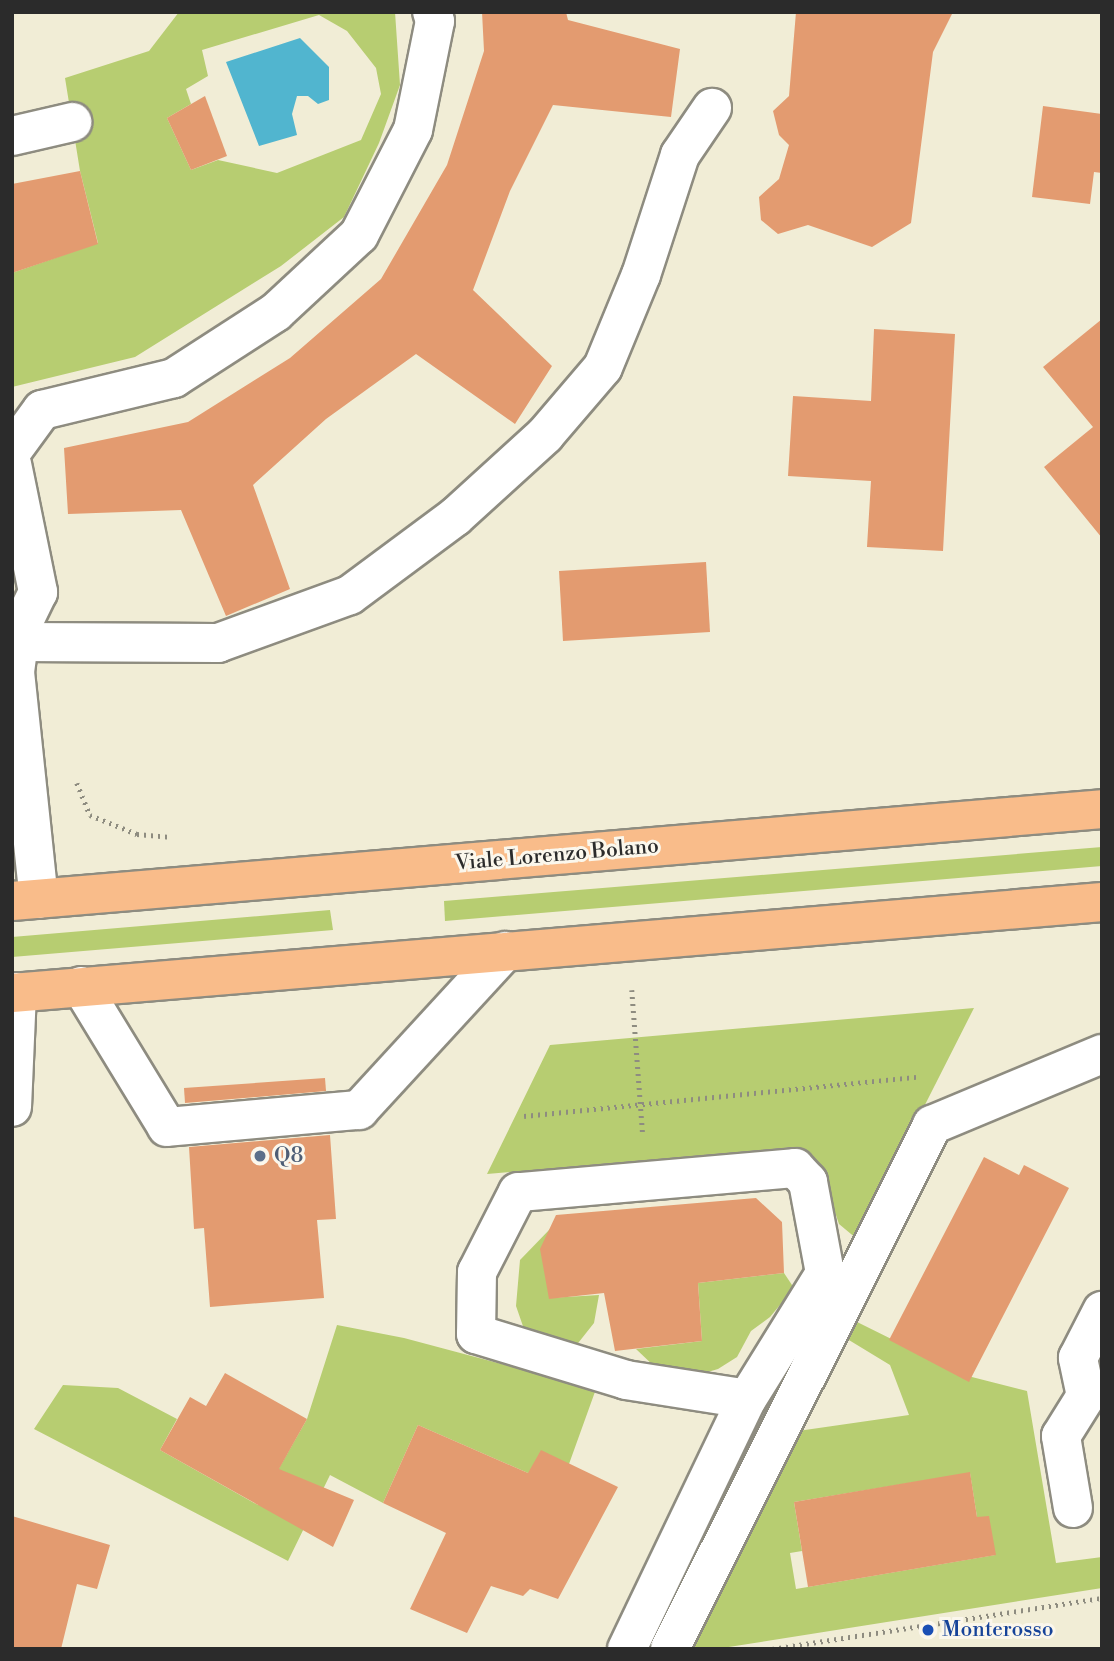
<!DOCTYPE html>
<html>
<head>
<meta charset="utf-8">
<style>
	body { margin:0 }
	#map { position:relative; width:1114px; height:1661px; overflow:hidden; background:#f1edd6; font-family:"Libre Bodoni",serif }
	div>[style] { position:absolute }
	.green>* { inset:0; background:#b7cd71 }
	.water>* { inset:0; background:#51b5cf }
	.building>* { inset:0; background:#e39b70 }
	.path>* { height:4.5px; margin-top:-2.25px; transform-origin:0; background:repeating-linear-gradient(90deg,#8e8c80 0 2px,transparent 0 7px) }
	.roads { filter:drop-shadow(2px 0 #8e8c80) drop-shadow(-2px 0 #8e8c80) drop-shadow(0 2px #8e8c80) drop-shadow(0 -2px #8e8c80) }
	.minor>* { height:38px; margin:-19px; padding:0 19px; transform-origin:19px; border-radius:19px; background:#fff }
	.major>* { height:38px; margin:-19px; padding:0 19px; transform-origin:19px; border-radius:19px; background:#f9bc8a }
	.dots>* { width:19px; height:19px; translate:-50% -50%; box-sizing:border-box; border:4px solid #fbf7ec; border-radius:50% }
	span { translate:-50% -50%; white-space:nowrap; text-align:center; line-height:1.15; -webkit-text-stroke:6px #fbf7ec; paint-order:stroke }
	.street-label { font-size:21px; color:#2b2b2b }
	.service-label { font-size:21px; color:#4e5e75 }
	.left { translate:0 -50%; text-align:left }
	.transit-label { font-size:21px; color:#164399 }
	.frame { position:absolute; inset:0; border:14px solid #2b2b2b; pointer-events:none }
</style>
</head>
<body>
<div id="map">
	<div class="green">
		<div style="clip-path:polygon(evenodd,179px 12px,395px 12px,400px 85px,379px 143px,344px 217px,281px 266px,135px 357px,12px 387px,12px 273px,98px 243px,80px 171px,65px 78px,149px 51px,179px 12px,319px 15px,347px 31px,376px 68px,381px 94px,361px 140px,277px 173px,218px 160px,191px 170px,167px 118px,191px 104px,186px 89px,208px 76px,202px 50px,319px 15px)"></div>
		<div style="clip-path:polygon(1102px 847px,1102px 866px,445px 921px,444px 901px)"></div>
		<div style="clip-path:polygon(330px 910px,333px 930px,12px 957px,12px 937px)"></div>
		<div style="clip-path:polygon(974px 1008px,857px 1239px,839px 1224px,821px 1171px,795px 1147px,487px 1174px,550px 1045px)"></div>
		<div style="clip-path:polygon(551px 1228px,549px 1298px,599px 1295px,594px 1323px,571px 1352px,525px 1332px,516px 1306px,520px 1260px)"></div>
		<div style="clip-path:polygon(784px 1273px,794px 1288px,770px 1317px,751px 1331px,737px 1357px,718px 1369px,694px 1376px,656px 1368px,636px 1349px,702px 1341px,698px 1283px)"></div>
		<div style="clip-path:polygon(evenodd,847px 1317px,964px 1375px,1027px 1391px,1056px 1563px,1102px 1557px,1102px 1588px,716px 1649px,687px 1649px,791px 1432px,909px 1415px,890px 1365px,839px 1334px,847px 1317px,970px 1473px,977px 1517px,995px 1555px,796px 1589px,790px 1553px,802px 1551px,794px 1502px,970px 1473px)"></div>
		<div style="clip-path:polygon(337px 1325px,404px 1338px,596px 1389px,569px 1464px,528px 1473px,418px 1425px,383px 1503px,330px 1475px,288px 1561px,34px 1429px,63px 1385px,118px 1388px,177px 1419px,160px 1450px,258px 1505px,307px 1419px)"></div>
	</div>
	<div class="water">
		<div style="clip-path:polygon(300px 38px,329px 67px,329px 100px,318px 104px,308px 96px,297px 96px,292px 114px,297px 135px,259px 146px,226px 62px)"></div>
	</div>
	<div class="building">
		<div style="clip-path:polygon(482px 12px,566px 12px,568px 20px,680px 49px,671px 117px,553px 105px,510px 191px,473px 290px,552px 366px,515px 424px,416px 354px,326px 419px,253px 485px,290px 589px,226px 616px,181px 510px,68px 514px,64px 448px,188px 422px,290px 358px,381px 279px,447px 165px,484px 51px)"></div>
		<div style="clip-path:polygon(796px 12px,953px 12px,933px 52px,911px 223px,872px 247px,808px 225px,778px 234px,761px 220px,759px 197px,779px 179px,789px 145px,779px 135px,773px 111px,789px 96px)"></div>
		<div style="clip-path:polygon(205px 96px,227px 156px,191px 170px,167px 118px)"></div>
		<div style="clip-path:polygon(1043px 106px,1102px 114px,1102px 173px,1094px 172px,1090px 204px,1032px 197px)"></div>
		<div style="clip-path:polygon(80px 171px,98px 244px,12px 273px,12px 184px)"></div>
		<div style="clip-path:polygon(1102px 319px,1102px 538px,1044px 467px,1093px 427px,1043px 367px)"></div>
		<div style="clip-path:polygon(874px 329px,955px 334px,943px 551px,867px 547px,871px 481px,788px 476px,793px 396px,871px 401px)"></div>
		<div style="clip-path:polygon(706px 562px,710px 632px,563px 641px,559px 571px)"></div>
		<div style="clip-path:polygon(325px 1078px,326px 1091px,185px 1103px,184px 1088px)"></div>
		<div style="clip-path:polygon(330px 1135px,336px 1219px,317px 1220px,324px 1298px,210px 1307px,204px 1228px,194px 1229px,189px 1147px)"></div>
		<div style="clip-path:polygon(984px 1157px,1019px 1175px,1024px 1165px,1069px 1188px,969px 1382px,889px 1340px)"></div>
		<div style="clip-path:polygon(756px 1198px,782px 1222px,784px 1273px,698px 1283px,702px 1341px,615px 1351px,604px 1293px,549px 1299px,540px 1249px,556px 1215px)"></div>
		<div style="clip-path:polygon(225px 1373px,307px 1419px,279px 1469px,354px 1500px,333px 1547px,160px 1450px,190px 1397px,206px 1406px)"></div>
		<div style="clip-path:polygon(418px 1425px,528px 1473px,541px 1450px,618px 1487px,558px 1599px,530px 1589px,523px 1596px,491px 1586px,467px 1633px,410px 1609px,446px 1533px,383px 1503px)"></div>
		<div style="clip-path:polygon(970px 1472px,977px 1517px,989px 1516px,996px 1555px,808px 1587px,794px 1502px)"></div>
		<div style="clip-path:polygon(12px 1516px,110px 1545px,97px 1589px,77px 1584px,61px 1649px,12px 1649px)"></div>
	</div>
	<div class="path">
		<div style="left:77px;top:783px;width:35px;rotate:68deg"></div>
		<div style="left:90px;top:815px;width:51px;rotate:22deg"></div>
		<div style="left:137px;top:834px;width:33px;rotate:5deg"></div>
		<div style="left:632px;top:990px;width:145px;rotate:85.7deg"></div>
		<div style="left:524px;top:1116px;width:394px;rotate:-5.7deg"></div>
		<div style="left:772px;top:1649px;width:334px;rotate:-8.8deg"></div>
	</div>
	<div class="roads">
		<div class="minor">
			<div style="left:12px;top:136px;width:62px;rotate:-13.1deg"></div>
			<div style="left:12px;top:451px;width:51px;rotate:-53.8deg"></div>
			<div style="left:42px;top:410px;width:136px;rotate:-13.6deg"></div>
			<div style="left:174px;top:378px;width:121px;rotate:-32.9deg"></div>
			<div style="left:276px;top:312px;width:113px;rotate:-42.9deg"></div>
			<div style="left:359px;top:235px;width:118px;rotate:-62.8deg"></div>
			<div style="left:413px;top:130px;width:111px;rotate:-78.6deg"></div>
			<div style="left:435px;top:21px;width:9px;rotate:-108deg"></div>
			<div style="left:12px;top:464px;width:131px;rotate:78.5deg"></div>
			<div style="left:38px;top:592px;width:39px;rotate:116deg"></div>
			<div style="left:21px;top:627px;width:45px;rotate:97.6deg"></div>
			<div style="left:15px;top:672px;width:228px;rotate:84deg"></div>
			<div style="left:19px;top:642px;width:199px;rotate:0.3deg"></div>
			<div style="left:218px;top:643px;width:140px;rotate:-20deg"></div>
			<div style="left:350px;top:595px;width:131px;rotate:-36.6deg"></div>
			<div style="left:455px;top:517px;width:122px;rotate:-42.3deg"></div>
			<div style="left:545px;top:435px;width:89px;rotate:-49.5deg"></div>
			<div style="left:603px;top:367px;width:100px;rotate:-67.6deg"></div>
			<div style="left:641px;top:275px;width:126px;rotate:-72deg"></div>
			<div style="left:680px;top:155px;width:57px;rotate:-55.8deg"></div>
			<div style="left:81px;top:986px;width:165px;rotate:58.6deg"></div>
			<div style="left:167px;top:1127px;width:193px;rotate:-5.1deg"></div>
			<div style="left:359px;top:1110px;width:216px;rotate:-47.4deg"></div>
			<div style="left:12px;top:1107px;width:115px;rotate:-87.5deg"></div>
			<div style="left:1073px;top:1508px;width:73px;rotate:-99.5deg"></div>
			<div style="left:1061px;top:1436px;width:47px;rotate:-58deg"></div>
			<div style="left:1086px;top:1396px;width:39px;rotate:-102deg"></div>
			<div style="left:1078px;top:1358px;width:53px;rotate:-62.9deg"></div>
			<div style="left:627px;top:1649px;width:277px;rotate:-64.4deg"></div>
			<div style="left:747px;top:1399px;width:148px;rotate:-58.2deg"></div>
			<div style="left:825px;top:1273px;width:93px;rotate:-100.6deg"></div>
			<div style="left:808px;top:1182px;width:19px;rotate:-133deg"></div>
			<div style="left:795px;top:1168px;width:278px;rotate:175deg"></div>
			<div style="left:518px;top:1192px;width:90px;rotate:117.1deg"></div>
			<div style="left:477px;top:1272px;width:62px;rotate:90.9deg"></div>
			<div style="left:476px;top:1334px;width:157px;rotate:17deg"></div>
			<div style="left:626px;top:1380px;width:122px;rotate:8.9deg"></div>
			<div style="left:670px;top:1649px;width:586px;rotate:-63.43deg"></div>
			<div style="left:932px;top:1125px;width:184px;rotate:-22.7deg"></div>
		</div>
		<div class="major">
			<div style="left:12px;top:901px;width:1094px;rotate:-4.82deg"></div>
			<div style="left:12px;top:993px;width:1094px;rotate:-4.77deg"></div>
		</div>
	</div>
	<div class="dots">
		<div style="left:260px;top:1156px;background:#5c6f8a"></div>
		<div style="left:928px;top:1630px;background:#1a4fb4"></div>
	</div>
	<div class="street-label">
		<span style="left:557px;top:855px;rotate:-5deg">Viale Lorenzo Bolano</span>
	</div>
	<div class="service-label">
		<span class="left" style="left:274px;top:1156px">Q8</span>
	</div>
	<div class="transit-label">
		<span class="left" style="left:942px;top:1630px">Monterosso</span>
	</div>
	<div class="frame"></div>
</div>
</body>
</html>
